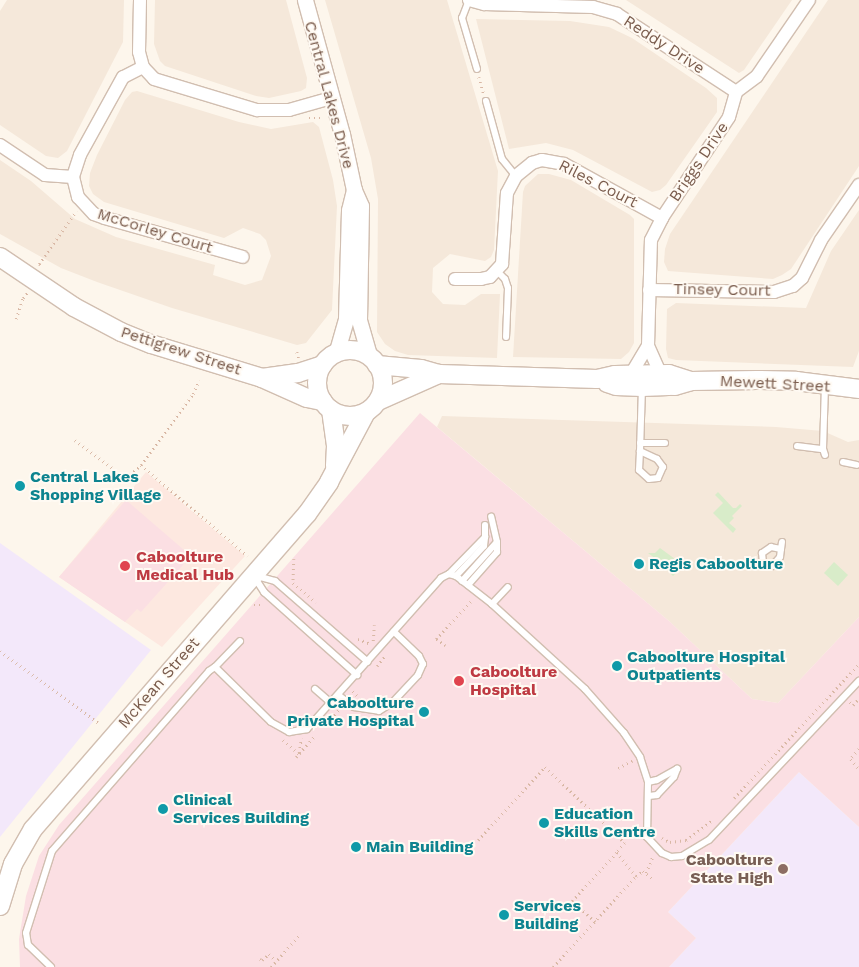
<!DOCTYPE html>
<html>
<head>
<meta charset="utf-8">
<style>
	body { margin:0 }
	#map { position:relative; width:859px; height:967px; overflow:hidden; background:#fdf6ec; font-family:"Work Sans",sans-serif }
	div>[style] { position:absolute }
	.residential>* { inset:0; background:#f5e8da }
	.commercial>* { inset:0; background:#fde8e0 }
	.education>* { inset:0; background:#f3e8fa }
	.medical>* { inset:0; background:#fbdfe3 }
	.green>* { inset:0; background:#d8ecc9 }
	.path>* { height:2.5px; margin-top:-1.25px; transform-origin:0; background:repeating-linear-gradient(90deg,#d9b8a5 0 1px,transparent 0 5px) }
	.roads { filter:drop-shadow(1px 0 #d1beb0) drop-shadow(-1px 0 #d1beb0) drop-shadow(0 1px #d1beb0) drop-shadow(0 -1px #d1beb0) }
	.service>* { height:6px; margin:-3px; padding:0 3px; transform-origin:3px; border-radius:3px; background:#fff }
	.minor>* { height:12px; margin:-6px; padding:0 6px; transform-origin:6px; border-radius:6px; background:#fff }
	.tertiary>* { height:15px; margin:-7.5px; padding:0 7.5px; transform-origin:7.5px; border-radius:7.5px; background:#fff }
	.secondary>* { height:18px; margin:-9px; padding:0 9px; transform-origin:9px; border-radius:9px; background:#fff }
	.secondary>.ring { margin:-9px; padding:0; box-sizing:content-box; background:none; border:18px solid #fff; border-radius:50% }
	.dots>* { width:14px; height:14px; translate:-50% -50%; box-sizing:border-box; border:2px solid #fffaf3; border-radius:50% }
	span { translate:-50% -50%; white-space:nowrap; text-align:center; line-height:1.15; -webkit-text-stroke:4px #fffaf3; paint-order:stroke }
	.street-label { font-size:16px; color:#7a5c4d }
	.culture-label { font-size:16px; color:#0d838f; font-weight:700 }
	.left { translate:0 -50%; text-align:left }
	.right { translate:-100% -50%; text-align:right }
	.health-label { font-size:16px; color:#be3a42; font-weight:700 }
	.education-label { font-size:16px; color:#785e54; font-weight:700 }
</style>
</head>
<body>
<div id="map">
	<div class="residential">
		<div style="clip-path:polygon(7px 0,124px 0,123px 42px,67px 151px,58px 158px,46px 156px,0 125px,0 11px)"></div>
		<div style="clip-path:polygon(155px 0,286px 0,307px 78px,306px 88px,301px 91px,269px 98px,256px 96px,165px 66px,160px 61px,154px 44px)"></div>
		<div style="clip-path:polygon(325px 0,447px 0,498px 171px,494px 250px,491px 257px,485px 261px,450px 254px,433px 268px,432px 292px,443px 304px,465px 305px,481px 294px,500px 294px,497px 358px,408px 355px,395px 351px,385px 344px,377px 332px,378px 199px,371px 158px)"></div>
		<div style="clip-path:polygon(626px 0,792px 0,744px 70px,739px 73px)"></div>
		<div style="clip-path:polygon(828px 0,859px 0,859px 166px,791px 269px,782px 275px,773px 279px,668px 271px,664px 262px,665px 249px,670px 234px)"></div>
		<div style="clip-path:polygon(476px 19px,570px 21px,609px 27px,632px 38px,706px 88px,717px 98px,717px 112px,666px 185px,660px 190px,652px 192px,573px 150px,546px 143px,509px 149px)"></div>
		<div style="clip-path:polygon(137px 91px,239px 122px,271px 129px,313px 122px,319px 127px,333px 180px,337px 206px,332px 310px,306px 343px,297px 345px,172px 308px,97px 282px,61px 268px,0 234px,0 160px,31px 181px,75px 219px,116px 237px,215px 265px,213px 275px,245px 285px,262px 280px,271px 256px,266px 240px,260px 234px,243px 228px,224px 238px,104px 202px,93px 194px,89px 186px,90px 173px,97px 155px,125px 100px,132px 92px)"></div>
		<div style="clip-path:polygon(538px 174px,549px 174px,571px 180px,630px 215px,634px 219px,634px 343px,629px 352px,621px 359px,513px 357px,523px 192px,525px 186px)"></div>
		<div style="clip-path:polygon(859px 210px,859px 351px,853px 367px,676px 360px,668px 358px,666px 349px,667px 309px,676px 303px,806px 308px,831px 251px)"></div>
		<div style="clip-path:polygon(442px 416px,776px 427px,823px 431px,848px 442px,859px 440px,859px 617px,778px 703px,752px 699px,669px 621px,437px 427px)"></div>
	</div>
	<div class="commercial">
		<div style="clip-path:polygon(146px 472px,245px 556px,162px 647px,59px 577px)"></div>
	</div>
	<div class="education">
		<div style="clip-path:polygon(0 543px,151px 650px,0 837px)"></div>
		<div style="clip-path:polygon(799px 772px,859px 827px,859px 967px,669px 967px,696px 938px,668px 912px)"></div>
	</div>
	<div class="medical">
		<div style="clip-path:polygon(420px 413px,669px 621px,752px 699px,778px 703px,859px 617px,859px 827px,799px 772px,668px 912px,696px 938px,669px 967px,20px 967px,19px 939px,26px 896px,39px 856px,59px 825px)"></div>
		<div style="clip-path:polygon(126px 500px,191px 556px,141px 612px,137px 609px,125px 622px,59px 577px)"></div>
	</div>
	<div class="green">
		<div style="clip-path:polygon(718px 492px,733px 508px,736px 508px,740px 504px,742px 506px,732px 516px,734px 518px,729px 523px,736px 529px,733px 533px,713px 513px,723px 503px,715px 495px)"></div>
		<div style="clip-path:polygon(660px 548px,679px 562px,673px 569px,676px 573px,673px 576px,667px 570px,668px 568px,648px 553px,655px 553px)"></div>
		<div style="clip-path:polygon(834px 562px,848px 575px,838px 586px,824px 573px)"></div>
	</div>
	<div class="path">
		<div style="left:479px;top:77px;width:18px;rotate:74deg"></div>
		<div style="left:309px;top:118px;width:13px"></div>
		<div style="left:40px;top:265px;width:1px;rotate:-135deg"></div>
		<div style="left:39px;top:264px;width:65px;rotate:-55.1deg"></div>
		<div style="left:16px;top:319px;width:22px;rotate:-72deg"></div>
		<div style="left:23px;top:298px;width:8px;rotate:-50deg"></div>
		<div style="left:297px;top:352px;width:6px;rotate:72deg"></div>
		<div style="left:75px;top:440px;width:64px;rotate:36.7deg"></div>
		<div style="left:126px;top:478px;width:20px;rotate:-41deg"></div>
		<div style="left:141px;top:465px;width:140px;rotate:40.4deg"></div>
		<div style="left:141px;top:465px;width:88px;rotate:-53.8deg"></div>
		<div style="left:193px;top:394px;width:15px;rotate:-67deg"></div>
		<div style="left:294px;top:559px;width:24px;rotate:92deg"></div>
		<div style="left:293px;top:583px;width:30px;rotate:40deg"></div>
		<div style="left:254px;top:605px;width:10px"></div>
		<div style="left:358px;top:639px;width:14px;rotate:21deg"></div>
		<div style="left:373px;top:641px;width:16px;rotate:-86deg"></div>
		<div style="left:445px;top:646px;width:11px;rotate:-142deg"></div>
		<div style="left:436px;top:639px;width:54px;rotate:-47.2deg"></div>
		<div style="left:0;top:651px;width:124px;rotate:36.1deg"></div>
		<div style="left:377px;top:666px;width:13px;rotate:-51deg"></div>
		<div style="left:353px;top:691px;width:12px;rotate:48deg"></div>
		<div style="left:850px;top:702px;width:4px;rotate:45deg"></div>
		<div style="left:853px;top:705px;width:9px;rotate:-49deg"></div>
		<div style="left:324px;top:726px;width:22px;rotate:-47deg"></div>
		<div style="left:283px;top:740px;width:21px;rotate:41deg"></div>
		<div style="left:859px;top:749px;width:13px;rotate:129deg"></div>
		<div style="left:851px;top:759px;width:13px;rotate:51deg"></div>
		<div style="left:299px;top:753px;width:15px;rotate:-82deg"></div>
		<div style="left:296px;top:757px;width:28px;rotate:-48deg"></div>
		<div style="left:618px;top:768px;width:16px;rotate:-27deg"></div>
		<div style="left:734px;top:798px;width:183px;rotate:-47deg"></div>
		<div style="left:662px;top:838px;width:9px;rotate:27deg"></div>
		<div style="left:670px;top:842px;width:16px;rotate:-7deg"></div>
		<div style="left:686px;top:840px;width:34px;rotate:-37deg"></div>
		<div style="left:478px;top:840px;width:99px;rotate:-47.5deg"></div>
		<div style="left:545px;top:767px;width:110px;rotate:43.5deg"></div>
		<div style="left:625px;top:843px;width:12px;rotate:132deg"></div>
		<div style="left:617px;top:852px;width:31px;rotate:52deg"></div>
		<div style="left:646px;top:873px;width:18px;rotate:-68deg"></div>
		<div style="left:595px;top:922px;width:31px;rotate:-138deg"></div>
		<div style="left:572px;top:901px;width:67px;rotate:-47.4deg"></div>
		<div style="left:260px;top:959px;width:2px;rotate:27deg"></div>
		<div style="left:262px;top:960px;width:9px;rotate:-41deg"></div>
		<div style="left:269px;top:954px;width:10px;rotate:45deg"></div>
		<div style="left:271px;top:967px;width:45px;rotate:-48.6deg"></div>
		<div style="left:553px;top:967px;width:123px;rotate:-47.6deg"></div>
		<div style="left:636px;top:876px;width:9px;rotate:-36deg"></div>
		<div style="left:643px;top:871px;width:14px;rotate:39deg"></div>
	</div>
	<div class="roads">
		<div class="service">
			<div style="left:469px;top:0;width:19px;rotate:111deg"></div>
			<div style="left:462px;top:18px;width:53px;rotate:73.6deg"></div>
			<div style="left:486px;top:101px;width:60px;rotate:74.6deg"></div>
			<div style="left:502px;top:159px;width:22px;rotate:51deg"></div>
			<div style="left:497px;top:271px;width:11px;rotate:45deg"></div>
			<div style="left:505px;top:279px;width:9px;rotate:72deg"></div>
			<div style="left:508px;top:288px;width:49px;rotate:92.3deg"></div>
			<div style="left:640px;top:443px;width:25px"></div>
			<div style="left:797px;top:446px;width:26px;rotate:7deg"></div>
			<div style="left:640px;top:451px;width:19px;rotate:93deg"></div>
			<div style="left:639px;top:470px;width:13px;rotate:42deg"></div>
			<div style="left:649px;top:479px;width:9px;rotate:-6deg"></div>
			<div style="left:658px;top:478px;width:12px;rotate:-66deg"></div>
			<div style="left:663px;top:467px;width:10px;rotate:-127deg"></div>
			<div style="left:657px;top:459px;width:19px;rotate:-155deg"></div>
			<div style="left:640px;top:451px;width:63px;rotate:-88.2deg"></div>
			<div style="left:825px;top:455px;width:6px;rotate:-108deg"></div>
			<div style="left:823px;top:449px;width:63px;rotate:-88.2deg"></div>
			<div style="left:843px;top:462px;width:14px;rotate:12deg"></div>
			<div style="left:781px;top:549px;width:10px;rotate:-169deg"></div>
			<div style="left:771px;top:547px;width:11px;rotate:146deg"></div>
			<div style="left:762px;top:553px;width:9px;rotate:84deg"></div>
			<div style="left:763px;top:562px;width:10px;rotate:24deg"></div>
			<div style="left:772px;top:566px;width:12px;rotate:-48deg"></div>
			<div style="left:780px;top:557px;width:8px;rotate:-83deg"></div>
			<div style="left:781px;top:549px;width:7px;rotate:-82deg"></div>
			<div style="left:449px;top:574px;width:52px;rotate:-45.8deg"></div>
			<div style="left:485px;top:537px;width:12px;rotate:-90deg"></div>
			<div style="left:257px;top:576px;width:19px;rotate:16deg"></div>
			<div style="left:275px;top:581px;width:123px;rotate:41.1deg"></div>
			<div style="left:456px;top:576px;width:41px;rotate:-47deg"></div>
			<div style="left:484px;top:546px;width:8px;rotate:-83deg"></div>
			<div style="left:255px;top:578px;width:17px;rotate:57deg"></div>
			<div style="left:264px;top:592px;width:125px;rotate:41.7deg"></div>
			<div style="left:462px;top:581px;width:52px;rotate:-48.1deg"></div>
			<div style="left:497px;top:542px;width:26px;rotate:-103deg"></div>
			<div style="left:468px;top:585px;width:44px;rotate:-48.7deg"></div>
			<div style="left:497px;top:552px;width:10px;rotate:-90deg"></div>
			<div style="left:492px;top:604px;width:23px;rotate:-47deg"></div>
			<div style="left:215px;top:667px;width:36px;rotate:-46deg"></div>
			<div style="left:315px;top:689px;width:21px;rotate:41deg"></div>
			<div style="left:338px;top:695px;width:20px;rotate:37deg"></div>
			<div style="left:354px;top:707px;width:25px;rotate:9deg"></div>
			<div style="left:379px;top:711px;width:15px;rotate:-32deg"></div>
			<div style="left:392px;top:703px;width:38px;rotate:-47deg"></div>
			<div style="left:418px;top:675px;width:12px;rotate:-66deg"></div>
			<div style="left:423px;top:664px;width:9px;rotate:-117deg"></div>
			<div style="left:419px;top:656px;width:35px;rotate:-136deg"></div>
			<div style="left:648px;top:782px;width:9px;rotate:-13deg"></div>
			<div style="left:657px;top:780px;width:23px;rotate:-29deg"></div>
			<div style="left:649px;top:796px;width:8px;rotate:-7deg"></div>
			<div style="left:657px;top:795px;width:25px;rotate:-47deg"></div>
			<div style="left:674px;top:777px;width:9px;rotate:-69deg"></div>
			<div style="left:51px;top:967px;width:32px;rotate:-136deg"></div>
			<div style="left:28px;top:945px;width:12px;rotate:-99deg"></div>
			<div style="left:26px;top:933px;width:86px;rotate:-72.4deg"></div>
			<div style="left:52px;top:851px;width:239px;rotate:-48.9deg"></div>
			<div style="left:209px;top:671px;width:7px;rotate:-34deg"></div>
			<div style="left:215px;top:667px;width:78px;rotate:44.5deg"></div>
			<div style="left:271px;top:722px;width:21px;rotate:29deg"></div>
			<div style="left:289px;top:732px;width:18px;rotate:-9deg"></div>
			<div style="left:307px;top:729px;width:202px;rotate:-48.4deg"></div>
			<div style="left:441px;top:578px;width:9px;rotate:-27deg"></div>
			<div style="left:449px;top:574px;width:7px;rotate:16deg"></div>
			<div style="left:456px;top:576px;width:46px;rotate:37.9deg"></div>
			<div style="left:492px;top:604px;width:126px;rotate:42.4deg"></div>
			<div style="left:585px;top:689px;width:59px;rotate:48.4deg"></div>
			<div style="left:624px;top:733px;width:29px;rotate:56deg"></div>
			<div style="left:640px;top:757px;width:26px;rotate:72deg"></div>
			<div style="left:648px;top:782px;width:55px;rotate:91deg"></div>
			<div style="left:647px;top:837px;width:22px;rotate:47deg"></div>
			<div style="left:662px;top:853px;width:10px;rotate:24deg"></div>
			<div style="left:671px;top:857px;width:11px;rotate:-5deg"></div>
			<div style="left:682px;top:856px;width:31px;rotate:-31deg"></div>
			<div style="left:709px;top:840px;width:219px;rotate:-46.7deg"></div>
		</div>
		<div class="minor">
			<div style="left:140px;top:0;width:52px;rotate:91.1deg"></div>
			<div style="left:139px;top:52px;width:16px;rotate:75deg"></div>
			<div style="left:143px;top:67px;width:16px;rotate:47deg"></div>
			<div style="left:154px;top:79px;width:108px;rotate:16.8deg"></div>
			<div style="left:257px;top:110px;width:32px"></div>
			<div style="left:289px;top:110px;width:44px;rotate:-15.9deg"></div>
			<div style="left:469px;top:0;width:16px;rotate:15deg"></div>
			<div style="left:484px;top:4px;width:109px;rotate:1.6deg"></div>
			<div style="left:593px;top:7px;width:25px;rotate:16deg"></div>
			<div style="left:617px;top:14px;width:142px;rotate:33.2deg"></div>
			<div style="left:143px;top:67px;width:22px;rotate:153deg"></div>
			<div style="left:123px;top:77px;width:89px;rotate:118.9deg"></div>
			<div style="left:80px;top:155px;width:23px;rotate:108deg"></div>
			<div style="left:73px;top:177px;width:21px;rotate:76deg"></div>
			<div style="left:78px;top:197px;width:23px;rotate:47deg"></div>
			<div style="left:94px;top:214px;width:12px;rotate:20deg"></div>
			<div style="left:105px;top:218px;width:143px;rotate:15.8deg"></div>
			<div style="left:0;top:145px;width:54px;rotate:33.7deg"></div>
			<div style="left:45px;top:175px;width:28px;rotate:4deg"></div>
			<div style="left:455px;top:279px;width:26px"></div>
			<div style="left:481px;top:279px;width:9px;rotate:-13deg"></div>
			<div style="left:490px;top:277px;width:18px;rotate:-47deg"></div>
			<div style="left:502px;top:264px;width:71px;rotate:-86deg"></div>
			<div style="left:507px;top:193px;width:19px;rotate:-62deg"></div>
			<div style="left:516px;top:176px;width:21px;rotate:-39deg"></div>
			<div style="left:532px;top:163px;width:10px;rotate:-17deg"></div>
			<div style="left:542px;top:160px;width:22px;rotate:10deg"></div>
			<div style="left:564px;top:164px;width:112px;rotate:28.9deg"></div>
			<div style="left:649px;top:290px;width:125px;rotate:0.9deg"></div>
			<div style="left:774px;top:292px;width:20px;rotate:-18deg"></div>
			<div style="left:793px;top:286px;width:12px;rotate:-42deg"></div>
			<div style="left:802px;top:278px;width:42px;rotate:-63.4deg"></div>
			<div style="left:821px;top:240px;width:67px;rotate:-55.4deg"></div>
			<div style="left:631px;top:374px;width:33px;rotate:-59deg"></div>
			<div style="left:661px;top:375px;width:32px;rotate:-114deg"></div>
			<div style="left:648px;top:346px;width:106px;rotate:-88.4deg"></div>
			<div style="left:651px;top:240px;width:25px;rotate:-63deg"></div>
			<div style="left:662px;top:218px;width:121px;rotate:-56.4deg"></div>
			<div style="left:729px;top:117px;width:26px;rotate:-74deg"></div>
			<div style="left:736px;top:92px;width:26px;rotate:-37deg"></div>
			<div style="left:757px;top:76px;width:92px;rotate:-55.6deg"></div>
		</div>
		<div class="tertiary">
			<div style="left:305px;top:0;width:139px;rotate:74.6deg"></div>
			<div style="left:342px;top:134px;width:57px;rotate:77.9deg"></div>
			<div style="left:354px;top:190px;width:17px;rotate:66deg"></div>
			<div style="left:361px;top:206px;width:114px;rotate:91deg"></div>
			<div style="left:359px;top:320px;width:37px;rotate:74deg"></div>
			<div style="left:336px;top:354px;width:37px;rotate:-74deg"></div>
			<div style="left:346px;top:318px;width:108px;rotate:-88.4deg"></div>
			<div style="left:349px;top:210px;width:21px;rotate:-76deg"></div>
		</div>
		<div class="secondary">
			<div style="left:0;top:257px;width:89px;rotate:34deg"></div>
			<div style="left:74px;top:307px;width:53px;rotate:28deg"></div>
			<div style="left:121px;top:332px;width:32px;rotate:22deg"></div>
			<div style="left:151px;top:344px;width:116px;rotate:17deg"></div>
			<div style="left:262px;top:378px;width:49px;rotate:24deg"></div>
			<div style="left:307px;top:398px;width:16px;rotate:11deg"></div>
			<div class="ring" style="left:317px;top:350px;width:48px;height:48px"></div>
			<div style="left:377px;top:365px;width:44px;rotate:5.2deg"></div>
			<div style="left:421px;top:369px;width:19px;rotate:16deg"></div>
			<div style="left:439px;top:374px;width:158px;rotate:1.8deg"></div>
			<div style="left:597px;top:379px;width:18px;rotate:-13deg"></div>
			<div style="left:615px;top:375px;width:54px;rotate:-1.1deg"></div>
			<div style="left:669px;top:374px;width:23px;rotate:18deg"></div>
			<div style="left:262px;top:378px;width:36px;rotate:-8deg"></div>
			<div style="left:298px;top:373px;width:26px;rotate:-18deg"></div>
			<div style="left:607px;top:383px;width:9px;rotate:18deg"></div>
			<div style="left:616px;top:386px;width:26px;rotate:2deg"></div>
			<div style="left:642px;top:387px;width:33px;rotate:-2deg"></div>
			<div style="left:675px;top:386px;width:17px;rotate:-17deg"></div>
			<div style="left:691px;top:381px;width:66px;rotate:-0.9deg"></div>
			<div style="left:757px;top:380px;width:39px;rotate:1deg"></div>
			<div style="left:796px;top:381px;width:64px;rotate:7.2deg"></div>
			<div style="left:378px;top:401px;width:67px;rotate:-23.9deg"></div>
			<div style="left:331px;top:410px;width:36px;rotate:82deg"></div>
			<div style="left:336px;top:446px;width:20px;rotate:93deg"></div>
			<div style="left:0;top:906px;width:44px;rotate:-72.8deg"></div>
			<div style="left:13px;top:864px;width:40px;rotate:-60.3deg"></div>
			<div style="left:33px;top:829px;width:417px;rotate:-49deg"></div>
			<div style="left:307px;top:514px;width:39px;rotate:-55deg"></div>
			<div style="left:329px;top:482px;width:79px;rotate:-62.1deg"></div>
		</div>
	</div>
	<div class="dots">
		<div style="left:20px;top:486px;background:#0f9aa8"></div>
		<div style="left:639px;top:564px;background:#0f9aa8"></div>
		<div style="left:125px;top:566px;background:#e0444e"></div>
		<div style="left:617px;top:666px;background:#0f9aa8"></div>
		<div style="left:459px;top:681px;background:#e0444e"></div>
		<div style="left:424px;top:712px;background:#0f9aa8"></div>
		<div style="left:163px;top:809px;background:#0f9aa8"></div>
		<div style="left:544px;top:823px;background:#0f9aa8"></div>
		<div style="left:356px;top:847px;background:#0f9aa8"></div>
		<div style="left:783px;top:869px;background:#8d6e63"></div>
		<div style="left:504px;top:915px;background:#0f9aa8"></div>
	</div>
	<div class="street-label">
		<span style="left:664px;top:45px;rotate:33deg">Reddy Drive</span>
		<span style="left:329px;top:95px;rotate:75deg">Central Lakes Drive</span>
		<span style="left:699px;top:162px;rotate:-56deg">Briggs Drive</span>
		<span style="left:598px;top:184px;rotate:27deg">Riles Court</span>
		<span style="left:155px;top:231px;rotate:17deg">McCorley Court</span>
		<span style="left:722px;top:290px;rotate:1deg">Tinsey Court</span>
		<span style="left:181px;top:351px;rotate:18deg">Pettigrew Street</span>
		<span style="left:775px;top:384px;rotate:3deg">Mewett Street</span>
		<span style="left:159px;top:683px;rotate:-49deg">McKean Street</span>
	</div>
	<div class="culture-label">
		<span class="left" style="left:30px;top:486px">Central Lakes<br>Shopping Village</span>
		<span class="left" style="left:649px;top:564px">Regis Caboolture</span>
		<span class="left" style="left:627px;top:666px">Caboolture Hospital<br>Outpatients</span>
		<span class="right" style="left:414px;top:712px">Caboolture<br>Private Hospital</span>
		<span class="left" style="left:173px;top:809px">Clinical<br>Services Building</span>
		<span class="left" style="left:554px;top:823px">Education<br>Skills Centre</span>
		<span class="left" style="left:366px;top:847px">Main Building</span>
		<span class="left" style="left:514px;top:915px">Services<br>Building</span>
	</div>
	<div class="health-label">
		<span class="left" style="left:136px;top:566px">Caboolture<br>Medical Hub</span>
		<span class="left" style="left:470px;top:681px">Caboolture<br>Hospital</span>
	</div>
	<div class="education-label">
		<span class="right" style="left:773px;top:869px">Caboolture<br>State High</span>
	</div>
</div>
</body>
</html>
